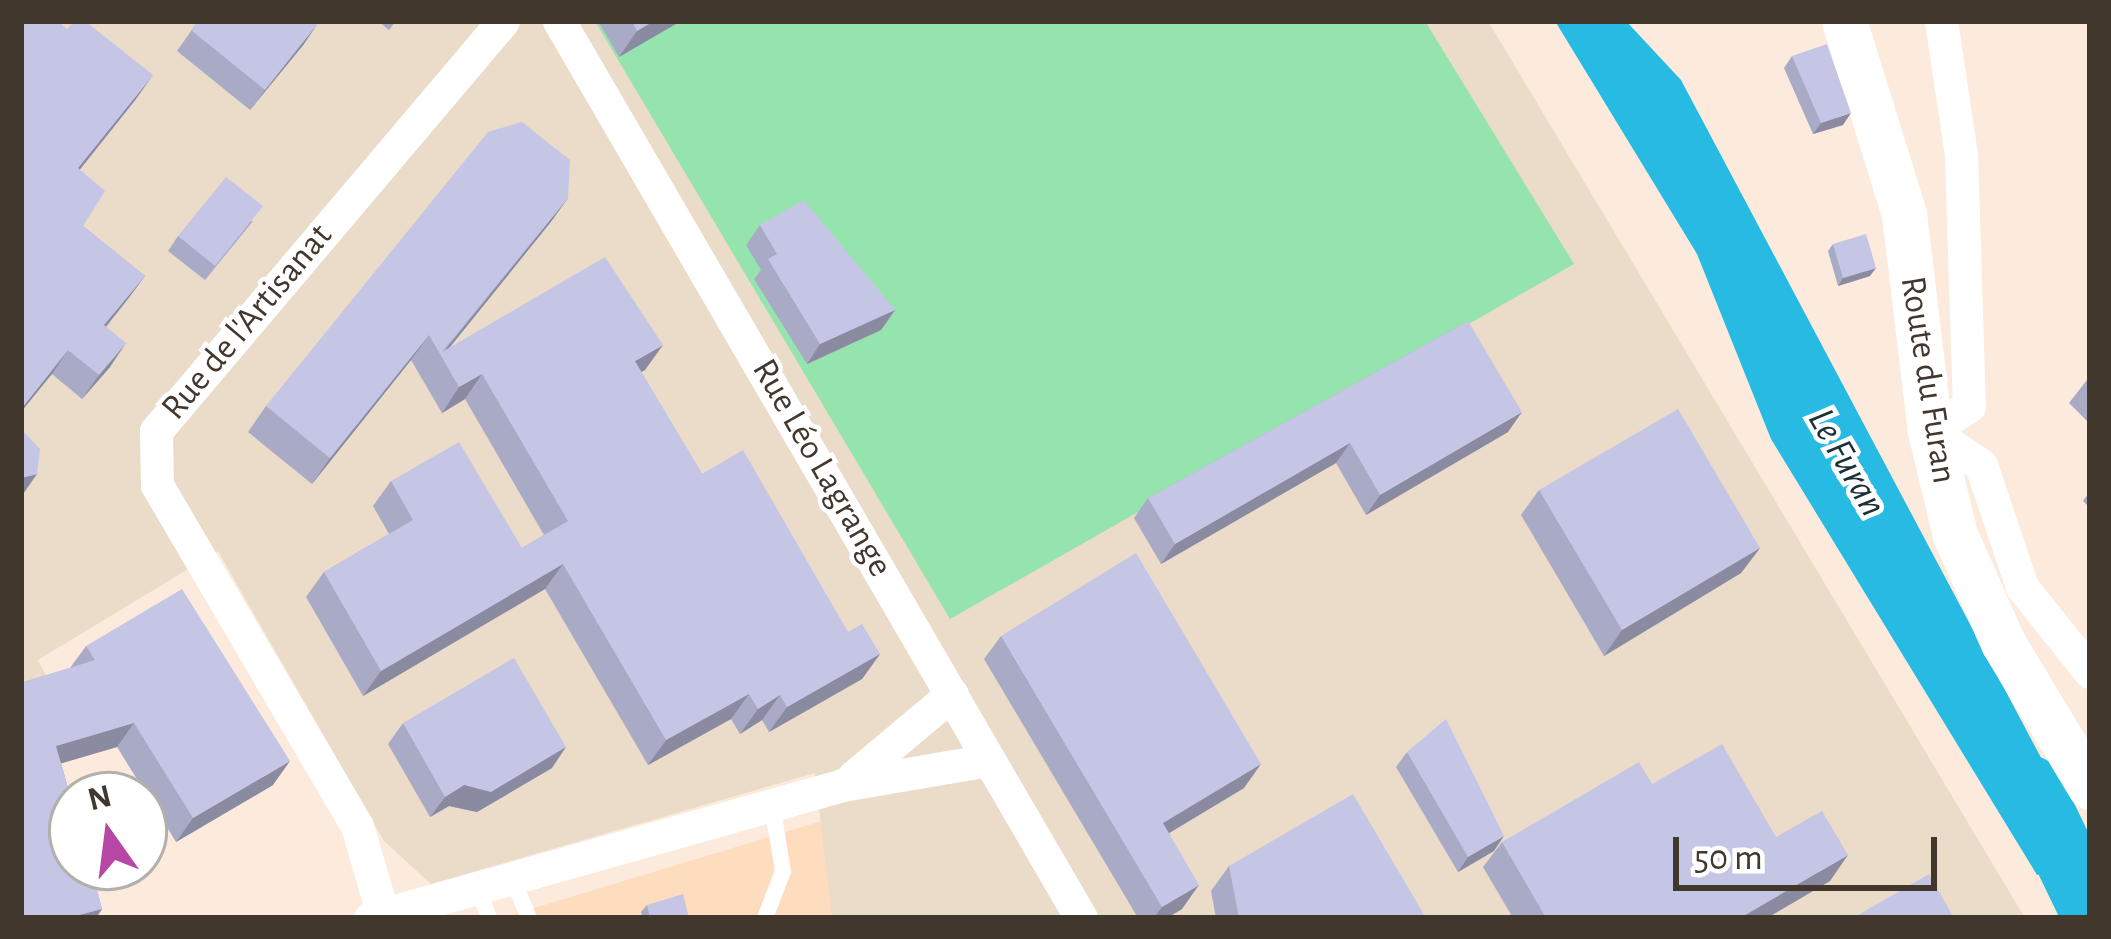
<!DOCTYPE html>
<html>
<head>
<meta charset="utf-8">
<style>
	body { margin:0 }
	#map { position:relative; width:2111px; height:939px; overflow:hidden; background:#fcebdc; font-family:"Alegreya Sans",sans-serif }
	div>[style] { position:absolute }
	.built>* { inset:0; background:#fedcbe }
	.industrial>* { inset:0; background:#ebdbc9 }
	.green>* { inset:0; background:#95e4ad }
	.water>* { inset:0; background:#27bae3 }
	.river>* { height:63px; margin:-31.5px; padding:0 31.5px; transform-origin:31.5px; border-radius:31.5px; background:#27bae3 }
	.service>* { height:16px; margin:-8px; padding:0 8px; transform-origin:8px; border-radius:8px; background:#fff }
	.minor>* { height:33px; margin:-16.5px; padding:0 16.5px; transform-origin:16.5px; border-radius:16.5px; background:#fff }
	.secondary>* { height:45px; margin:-22.5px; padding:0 22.5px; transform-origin:22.5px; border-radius:22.5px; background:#fff }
	.wall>* { inset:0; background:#a9aac6 }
	.shaded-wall>* { inset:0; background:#8a8ba1 }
	.building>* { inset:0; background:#c5c6e6 }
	span { translate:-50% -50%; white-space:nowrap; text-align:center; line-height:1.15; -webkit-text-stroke:9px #fff; paint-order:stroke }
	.street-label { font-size:36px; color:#42372d }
	.water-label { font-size:39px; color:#1a3038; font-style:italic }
	.frame { position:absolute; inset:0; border:24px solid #42372d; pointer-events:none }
	.north { position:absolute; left:48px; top:771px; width:120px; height:120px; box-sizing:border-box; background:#fff; border:3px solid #b3afab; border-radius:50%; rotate:346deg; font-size:33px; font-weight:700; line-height:48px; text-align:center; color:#42372d }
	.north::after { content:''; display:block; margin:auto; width:42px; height:54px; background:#b747a4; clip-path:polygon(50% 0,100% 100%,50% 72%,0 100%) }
	.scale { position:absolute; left:1673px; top:837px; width:264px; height:54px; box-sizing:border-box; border:6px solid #42372d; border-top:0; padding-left:15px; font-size:36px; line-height:42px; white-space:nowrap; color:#42372d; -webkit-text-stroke:9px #fff; paint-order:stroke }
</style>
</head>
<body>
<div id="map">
	<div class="built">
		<div style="clip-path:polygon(825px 820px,832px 918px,501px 918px)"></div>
	</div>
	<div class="industrial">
		<div style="clip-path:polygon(21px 21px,1488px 21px,2025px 918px,832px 918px,815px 773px,431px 884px,384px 841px,218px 551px,38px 660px,54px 691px,21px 775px)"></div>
	</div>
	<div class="green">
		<div style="clip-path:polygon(595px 21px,1425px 21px,1574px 264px,950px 619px)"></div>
	</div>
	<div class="water">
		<div style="clip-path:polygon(1555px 21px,1626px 21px,1681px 80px,2090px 850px,2037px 875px,1771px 439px,1697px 254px)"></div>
	</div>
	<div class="river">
		<div style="left:2031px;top:787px;width:136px;rotate:64.2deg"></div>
	</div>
	<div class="service">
		<div style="left:512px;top:878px;width:43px;rotate:67deg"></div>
		<div style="left:478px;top:888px;width:32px;rotate:70deg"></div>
		<div style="left:765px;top:918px;width:50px;rotate:-69deg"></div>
		<div style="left:783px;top:871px;width:67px;rotate:-99.5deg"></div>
	</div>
	<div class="minor">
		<div style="left:559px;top:21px;width:1038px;rotate:59.8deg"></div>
		<div style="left:1941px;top:21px;width:135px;rotate:81.5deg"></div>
		<div style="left:1961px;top:155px;width:251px;rotate:88.2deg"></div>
		<div style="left:1969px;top:406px;width:46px;rotate:147.3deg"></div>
		<div style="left:1930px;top:431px;width:61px;rotate:33.7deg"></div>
		<div style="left:1981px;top:465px;width:129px;rotate:71.4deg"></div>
		<div style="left:2022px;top:587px;width:109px;rotate:51.3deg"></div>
		<div style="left:853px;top:777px;width:129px;rotate:-40deg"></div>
		<div style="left:383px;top:915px;width:93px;rotate:-106.3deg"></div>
		<div style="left:357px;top:826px;width:395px;rotate:-120.4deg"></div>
		<div style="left:157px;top:485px;width:54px;rotate:-91.1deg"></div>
		<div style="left:156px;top:431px;width:537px;rotate:-49.76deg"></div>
		<div style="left:370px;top:918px;width:490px;rotate:-15.7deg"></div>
		<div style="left:842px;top:785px;width:149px;rotate:-9.7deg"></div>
	</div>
	<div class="secondary">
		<div style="left:1844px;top:21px;width:202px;rotate:72.7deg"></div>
		<div style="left:1904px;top:214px;width:219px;rotate:83.2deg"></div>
		<div style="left:1930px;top:431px;width:107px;rotate:76.5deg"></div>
		<div style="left:1955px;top:535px;width:118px;rotate:66deg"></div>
		<div style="left:2003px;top:643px;width:168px;rotate:58.9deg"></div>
	</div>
	<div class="wall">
		<div style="clip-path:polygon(21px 21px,136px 99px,80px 169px,83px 226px,145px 276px,106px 327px,110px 367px,82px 399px,52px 374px)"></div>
		<div style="clip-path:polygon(198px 21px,304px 44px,250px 110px,177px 51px)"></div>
		<div style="clip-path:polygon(378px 21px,396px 21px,389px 30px)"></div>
		<div style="clip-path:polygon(598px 21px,681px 21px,619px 57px)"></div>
		<div style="clip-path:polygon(1792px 56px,1843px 125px,1813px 134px,1784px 68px)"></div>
		<div style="clip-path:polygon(568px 198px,550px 223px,448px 349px,645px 370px,641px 372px,702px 474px,848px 632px,880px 654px,862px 679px,769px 732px,762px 720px,740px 734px,731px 719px,648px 765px,545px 589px,363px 696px,306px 597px,324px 572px,389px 534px,373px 506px,391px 481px,522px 548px,544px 535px,465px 399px,442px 413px,411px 360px,312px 484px,248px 432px,266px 406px)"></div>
		<div style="clip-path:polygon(253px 221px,205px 280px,168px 251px,178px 236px)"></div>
		<div style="clip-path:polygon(760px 225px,895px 310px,881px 330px,807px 364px,754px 279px,761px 270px,746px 245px)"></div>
		<div style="clip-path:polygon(1833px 244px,1870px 276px,1838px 286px,1828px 251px)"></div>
		<div style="clip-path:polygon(1468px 321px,1508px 432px,1366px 515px,1336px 463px,1161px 564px,1134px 518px,1148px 498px)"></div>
		<div style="clip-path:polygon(2090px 376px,2090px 424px,2069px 403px)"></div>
		<div style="clip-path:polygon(1539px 490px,1760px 548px,1741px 573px,1604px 656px,1521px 515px)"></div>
		<div style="clip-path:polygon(2090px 491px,2090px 508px,2083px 501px)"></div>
		<div style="clip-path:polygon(1001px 636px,1244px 788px,1169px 833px,1182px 909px,1167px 918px,1138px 918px,984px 659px)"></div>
		<div style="clip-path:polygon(86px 646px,273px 785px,176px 842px,117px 747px,61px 763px,102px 909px,96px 918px,21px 918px,24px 682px,70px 668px)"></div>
		<div style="clip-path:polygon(403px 723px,552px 768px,477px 812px,449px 806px,430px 817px,388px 744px)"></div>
		<div style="clip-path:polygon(1407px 752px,1494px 851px,1458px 872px,1396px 767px)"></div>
		<div style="clip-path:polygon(1652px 784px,1776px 837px,1830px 881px,1767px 918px,1513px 918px,1483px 867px,1502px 842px)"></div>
		<div style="clip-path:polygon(1229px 866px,1426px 918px,1216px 918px,1211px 891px)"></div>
		<div style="clip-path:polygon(647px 905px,689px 918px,643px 918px,641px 912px)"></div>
	</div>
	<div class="shaded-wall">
		<div style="clip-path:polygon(654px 21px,681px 21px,619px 57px,637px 31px)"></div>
		<div style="clip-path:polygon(318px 23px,304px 44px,250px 110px,265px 90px)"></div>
		<div style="clip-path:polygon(153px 75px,136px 99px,62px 192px,78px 168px)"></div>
		<div style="clip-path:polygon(1851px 113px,1843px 125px,1813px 134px,1821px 123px)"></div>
		<div style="clip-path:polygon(568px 198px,550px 223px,442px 357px,441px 355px)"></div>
		<div style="clip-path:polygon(1876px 268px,1870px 276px,1838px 286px,1843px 278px)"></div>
		<div style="clip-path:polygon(145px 276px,128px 299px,88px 349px,104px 325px)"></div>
		<div style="clip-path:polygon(895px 310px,881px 330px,807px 364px,820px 344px)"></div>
		<div style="clip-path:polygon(429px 335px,411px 360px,312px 484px,330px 458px)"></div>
		<div style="clip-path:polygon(126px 343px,110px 367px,82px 399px,99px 375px)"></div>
		<div style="clip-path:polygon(663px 345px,645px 370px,617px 386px,635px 361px)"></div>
		<div style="clip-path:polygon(68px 350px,52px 374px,21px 412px,21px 409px)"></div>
		<div style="clip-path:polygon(482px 374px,465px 399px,442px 413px,459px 387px)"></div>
		<div style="clip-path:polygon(1522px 412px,1508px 432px,1366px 515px,1380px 495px)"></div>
		<div style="clip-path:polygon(1350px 443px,1336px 463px,1161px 564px,1175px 544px)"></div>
		<div style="clip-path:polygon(37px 474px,21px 497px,21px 478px)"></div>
		<div style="clip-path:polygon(1760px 548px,1741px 573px,1604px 656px,1622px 630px)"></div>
		<div style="clip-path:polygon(563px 564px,545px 589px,363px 696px,381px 671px)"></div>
		<div style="clip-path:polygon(880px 654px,862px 679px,769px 732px,787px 707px)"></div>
		<div style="clip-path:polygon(749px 694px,731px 719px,648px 765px,666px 740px)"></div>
		<div style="clip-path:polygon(780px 695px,762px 720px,740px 734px,758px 709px)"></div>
		<div style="clip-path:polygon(134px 723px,117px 747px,39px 770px,56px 746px)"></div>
		<div style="clip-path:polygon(566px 747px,552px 768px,477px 812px,449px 806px,430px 817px,445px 797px,464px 785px)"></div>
		<div style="clip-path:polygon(290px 761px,273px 785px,176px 842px,193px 818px)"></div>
		<div style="clip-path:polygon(1261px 764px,1244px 788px,1146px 847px,1163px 823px)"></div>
		<div style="clip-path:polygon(1504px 836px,1494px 851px,1458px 872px,1468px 857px)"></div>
		<div style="clip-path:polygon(1848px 855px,1830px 881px,1767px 918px,1740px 918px)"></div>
		<div style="clip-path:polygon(1199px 885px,1182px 909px,1167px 918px,1154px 918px,1162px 907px)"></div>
		<div style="clip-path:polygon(102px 909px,96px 918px,68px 918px)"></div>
	</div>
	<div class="building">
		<div style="clip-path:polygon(21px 21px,58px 21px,67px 29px,74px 21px,85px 21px,153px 75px,78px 168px,105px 191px,83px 226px,145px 276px,104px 325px,126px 343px,99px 375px,68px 350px,21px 409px)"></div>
		<div style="clip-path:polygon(198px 21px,315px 21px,318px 23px,265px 90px,191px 30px)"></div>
		<div style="clip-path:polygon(632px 21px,654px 21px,637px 31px)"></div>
		<div style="clip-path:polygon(1827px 44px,1851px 113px,1821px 123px,1792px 56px)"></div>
		<div style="clip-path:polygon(522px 122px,570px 160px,568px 198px,442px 352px,605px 257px,663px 345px,635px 361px,702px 474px,743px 450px,848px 632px,862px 624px,880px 654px,787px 707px,780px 695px,758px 709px,749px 694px,666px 740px,563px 564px,381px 671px,324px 572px,413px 520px,391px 481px,459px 442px,522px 548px,568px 521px,482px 374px,459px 387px,429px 335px,330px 458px,266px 406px,488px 132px)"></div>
		<div style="clip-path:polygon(226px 177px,263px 206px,215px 266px,178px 236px)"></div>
		<div style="clip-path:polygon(804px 200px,895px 310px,820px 344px,768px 259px,777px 254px,760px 225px)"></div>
		<div style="clip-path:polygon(1866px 234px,1876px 268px,1843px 278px,1833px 244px)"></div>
		<div style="clip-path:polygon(1468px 321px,1522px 412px,1380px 495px,1350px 443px,1175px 544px,1148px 498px)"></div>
		<div style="clip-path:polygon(1678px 409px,1760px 548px,1622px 630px,1539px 490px)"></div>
		<div style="clip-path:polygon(21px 429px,40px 449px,37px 474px,21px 478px)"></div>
		<div style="clip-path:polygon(1136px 553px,1261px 764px,1163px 823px,1199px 885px,1162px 907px,1001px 636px)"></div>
		<div style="clip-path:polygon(182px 589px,290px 761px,193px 818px,134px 723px,56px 746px,72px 802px,72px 867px,91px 867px,102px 909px,68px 918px,21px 918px,21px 680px,24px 682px,95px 660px,86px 646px)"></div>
		<div style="clip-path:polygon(514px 658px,566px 747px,491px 792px,464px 785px,445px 797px,403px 723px)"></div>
		<div style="clip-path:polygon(1446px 719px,1504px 836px,1468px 857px,1407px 752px)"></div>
		<div style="clip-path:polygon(1722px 744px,1776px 837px,1822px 811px,1848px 855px,1740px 918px,1546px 918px,1502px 842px,1639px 762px,1652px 784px)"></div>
		<div style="clip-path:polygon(1353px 794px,1426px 918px,1239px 918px,1229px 866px)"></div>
		<div style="clip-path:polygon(1929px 874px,1954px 918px,1853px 918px)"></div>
		<div style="clip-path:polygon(683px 894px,689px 918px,650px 918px,647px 905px)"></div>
	</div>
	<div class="street-label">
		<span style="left:247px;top:322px;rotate:-50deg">Rue de l'Artisanat</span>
		<span style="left:1928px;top:380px;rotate:81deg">Route du Furan</span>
		<span style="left:822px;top:468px;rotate:60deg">Rue Léo Lagrange</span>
	</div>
	<div class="water-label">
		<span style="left:1846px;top:463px;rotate:60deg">Le Furan</span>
	</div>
	<div class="frame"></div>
	<div class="north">N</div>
	<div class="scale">50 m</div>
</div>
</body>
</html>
